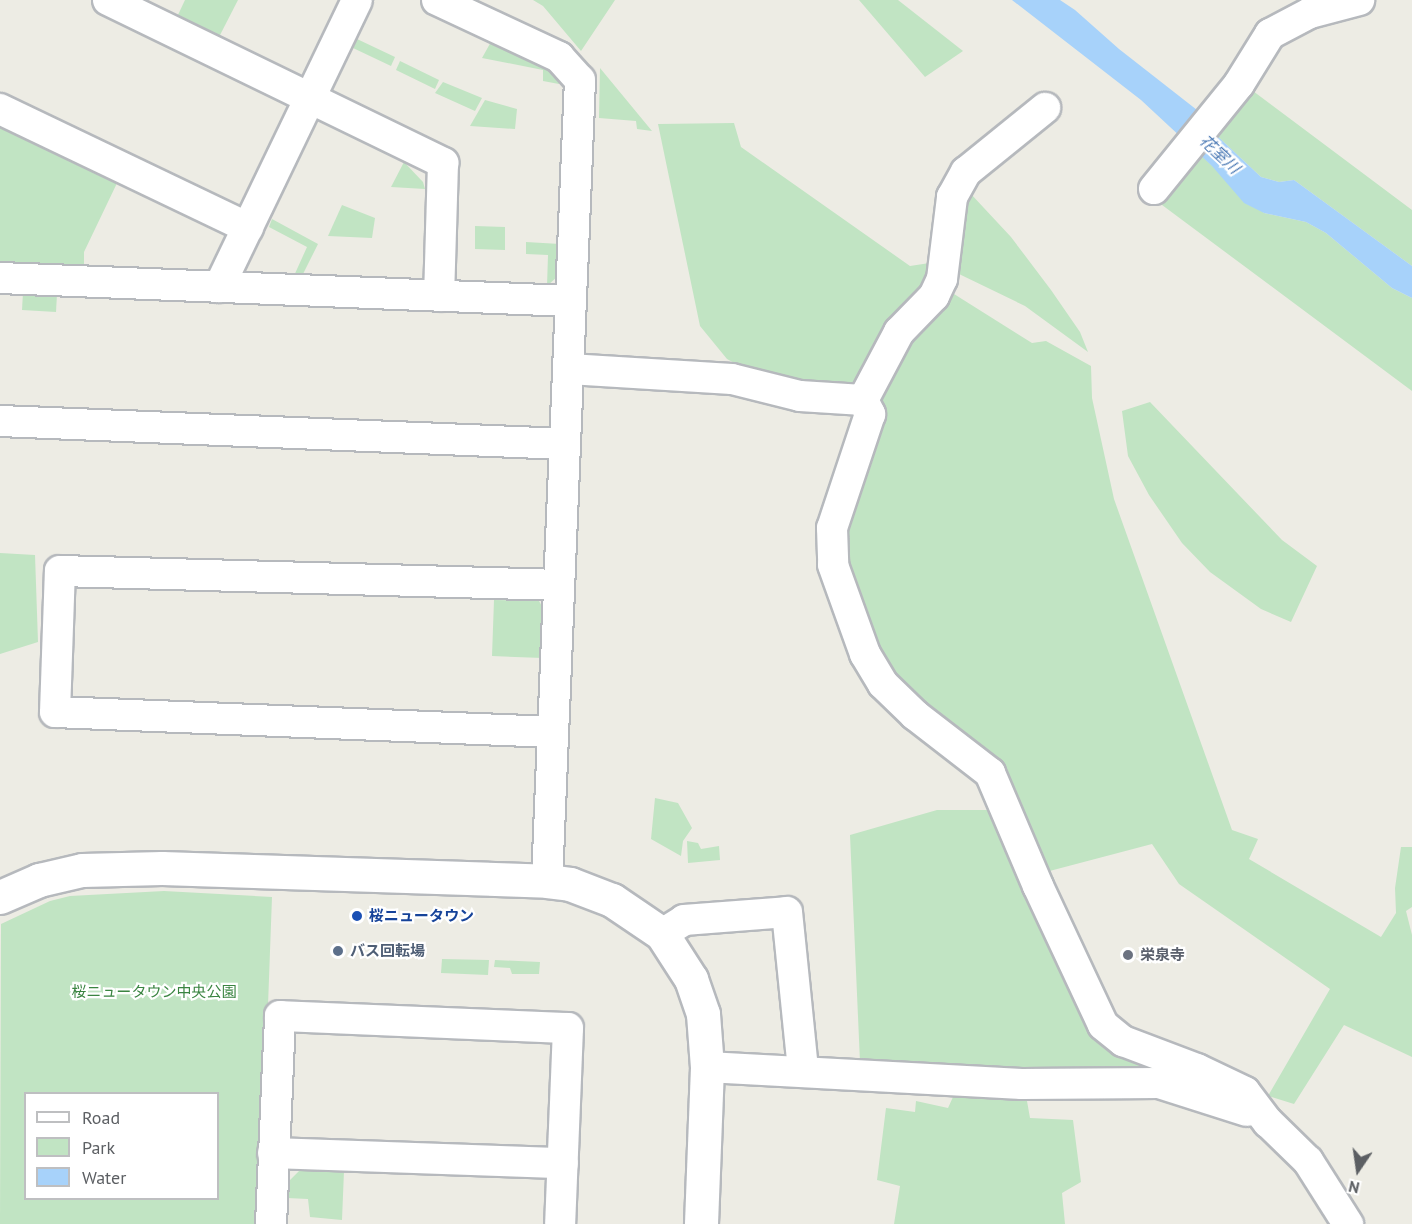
<!DOCTYPE html>
<html>
<head>
<meta charset="utf-8">
<style>
	body { margin:0 }
	#map { position:relative; width:1412px; height:1224px; overflow:hidden; background:#edece4; font-family:"PT Sans","Noto Sans JP",sans-serif }
	div>[style] { position:absolute }
	.green>* { inset:0; background:#c1e4c3 }
	.water>* { inset:0; background:#a7d2fa }
	.roads { filter:drop-shadow(2px 0 #b6b9bd) drop-shadow(-2px 0 #b6b9bd) drop-shadow(0 2px #b6b9bd) drop-shadow(0 -2px #b6b9bd) }
	.minor>* { height:30px; margin:-15px; padding:0 15px; transform-origin:15px; border-radius:15px; background:#fff }
	.tertiary>* { height:33px; margin:-16.5px; padding:0 16.5px; transform-origin:16.5px; border-radius:16.5px; background:#fff }
	.dots>* { width:16px; height:16px; translate:-50% -50%; box-sizing:border-box; border:3px solid #fff; border-radius:50% }
	span { translate:-50% -50%; white-space:nowrap; text-align:center; line-height:1.15; -webkit-text-stroke:4.5px #fff; paint-order:stroke }
	.transit-label { font-size:15px; color:#164399; font-weight:700 }
	.left { translate:0 -50%; text-align:left }
	.service-label { font-size:15px; color:#4e5e75; font-weight:700 }
	.worship-label { font-size:15px; color:#5b616d; font-weight:700 }
	.park-label { font-size:15px; color:#3a8441 }
	.water-label { font-size:16px; color:#4877b3; font-style:italic }
	.legend { position:absolute; left:24px; top:1092px; width:195px; height:108px; box-sizing:border-box; background:#fff; border:2px solid #bebfc1; margin:0; padding:8px 10px; list-style:none; font-size:18px; color:#5c5f63 }
	.legend li { display:flex; align-items:center; gap:12px; height:30px }
	.legend b { width:30px; border:2px solid #bebfc1 }
	.north { position:absolute; left:1328px; top:1140px; width:60px; height:60px; -webkit-text-stroke:4px #fff; paint-order:stroke; rotate:193deg; font-size:16px; font-weight:700; line-height:24px; text-align:center; color:#5c5f63 }
	.north::after { content:''; display:block; margin:auto; width:21px; height:27px; background:#5c5f63; clip-path:polygon(50% 0,100% 100%,50% 72%,0 100%) }
</style>
</head>
<body>
<div id="map">
	<div class="green">
		<div style="clip-path:polygon(185px 0,238px 0,219px 37px,177px 17px)"></div>
		<div style="clip-path:polygon(533px 0,615px 0,581px 51px,543px 6px)"></div>
		<div style="clip-path:polygon(859px 0,898px 0,963px 51px,925px 77px)"></div>
		<div style="clip-path:polygon(357px 39px,395px 57px,391px 66px,353px 48px)"></div>
		<div style="clip-path:polygon(492px 40px,550px 67px,559px 77px,559px 84px,543px 81px,543px 70px,482px 58px)"></div>
		<div style="clip-path:polygon(400px 61px,439px 80px,435px 89px,396px 70px)"></div>
		<div style="clip-path:polygon(600px 68px,652px 131px,637px 129px,636px 121px,599px 118px)"></div>
		<div style="clip-path:polygon(443px 82px,482px 98px,475px 111px,435px 93px)"></div>
		<div style="clip-path:polygon(1249px 88px,1412px 210px,1412px 266px,1294px 180px,1279px 182px,1261px 177px,1214px 133px)"></div>
		<div style="clip-path:polygon(485px 100px,517px 109px,515px 129px,470px 126px)"></div>
		<div style="clip-path:polygon(0 123px,118px 181px,84px 252px,84px 268px,0 265px)"></div>
		<div style="clip-path:polygon(734px 123px,741px 147px,910px 266px,936px 262px,921px 289px,897px 312px,870px 373px,852px 392px,762px 378px,727px 359px,700px 326px,658px 124px)"></div>
		<div style="clip-path:polygon(1195px 150px,1264px 213px,1306px 222px,1326px 233px,1392px 288px,1412px 298px,1412px 391px,1154px 199px)"></div>
		<div style="clip-path:polygon(404px 162px,423px 182px,425px 189px,391px 187px)"></div>
		<div style="clip-path:polygon(970px 193px,1011px 237px,1051px 290px,1080px 332px,1088px 352px,1025px 306px,959px 274px,962px 206px)"></div>
		<div style="clip-path:polygon(342px 205px,375px 218px,372px 238px,328px 236px)"></div>
		<div style="clip-path:polygon(272px 219px,318px 244px,301px 278px,293px 278px,307px 247px,269px 227px)"></div>
		<div style="clip-path:polygon(475px 226px,505px 227px,505px 250px,475px 249px)"></div>
		<div style="clip-path:polygon(526px 242px,560px 244px,559px 275px,547px 286px,548px 255px,526px 254px)"></div>
		<div style="clip-path:polygon(23px 292px,57px 294px,56px 312px,22px 310px)"></div>
		<div style="clip-path:polygon(954px 294px,1032px 343px,1046px 341px,1091px 366px,1092px 398px,1114px 499px,1232px 830px,1258px 839px,1249px 859px,1381px 937px,1396px 913px,1395px 888px,1401px 847px,1412px 847px,1412px 907px,1406px 911px,1412px 935px,1412px 1057px,1344px 1025px,1294px 1104px,1268px 1096px,1330px 989px,1179px 884px,1152px 844px,1042px 873px,1000px 770px,887px 673px,872px 643px,839px 536px,877px 399px,906px 336px)"></div>
		<div style="clip-path:polygon(1150px 402px,1282px 540px,1317px 566px,1291px 622px,1261px 609px,1210px 572px,1182px 543px,1149px 495px,1128px 456px,1122px 411px)"></div>
		<div style="clip-path:polygon(0 553px,35px 555px,38px 642px,0 654px)"></div>
		<div style="clip-path:polygon(494px 600px,539px 601px,544px 610px,543px 658px,492px 656px)"></div>
		<div style="clip-path:polygon(655px 798px,678px 803px,692px 828px,683px 841px,681px 856px,651px 839px)"></div>
		<div style="clip-path:polygon(937px 810px,995px 810px,1092px 1024px,1199px 1081px,860px 1062px,850px 835px)"></div>
		<div style="clip-path:polygon(687px 841px,698px 843px,701px 849px,719px 846px,720px 860px,688px 863px)"></div>
		<div style="clip-path:polygon(evenodd,164px 891px,272px 897px,260px 1224px,0 1224px,1px 924px,50px 901px,70px 896px,164px 891px,26px 1094px,218px 1094px,218px 1198px,26px 1198px,26px 1094px)"></div>
		<div style="clip-path:polygon(442px 959px,489px 960px,488px 975px,441px 973px)"></div>
		<div style="clip-path:polygon(495px 960px,540px 962px,539px 974px,512px 974px,510px 968px,494px 967px)"></div>
		<div style="clip-path:polygon(953px 1097px,1027px 1101px,1030px 1118px,1073px 1120px,1081px 1182px,1062px 1193px,1065px 1224px,894px 1224px,900px 1186px,877px 1180px,886px 1108px,915px 1112px,916px 1101px,948px 1108px)"></div>
		<div style="clip-path:polygon(301px 1169px,344px 1171px,342px 1220px,310px 1217px,308px 1199px,287px 1198px,289px 1181px)"></div>
	</div>
	<div class="water">
		<div style="clip-path:polygon(1012px 0,1060px 0,1075px 10px,1119px 49px,1197px 110px,1214px 133px,1261px 177px,1279px 182px,1294px 180px,1412px 266px,1412px 298px,1392px 288px,1326px 233px,1306px 222px,1264px 213px,1244px 203px,1212px 166px,1141px 100px)"></div>
	</div>
	<div class="roads">
		<div class="minor">
			<div style="left:108px;top:0;width:373px;rotate:25.9deg"></div>
			<div style="left:443px;top:163px;width:133px;rotate:91.7deg"></div>
			<div style="left:437px;top:0;width:135px;rotate:25deg"></div>
			<div style="left:559px;top:57px;width:31px;rotate:48deg"></div>
			<div style="left:580px;top:80px;width:802px;rotate:92.36deg"></div>
			<div style="left:0;top:109px;width:275px;rotate:25.6deg"></div>
			<div style="left:1154px;top:189px;width:135px;rotate:-51deg"></div>
			<div style="left:1239px;top:84px;width:59px;rotate:-58.2deg"></div>
			<div style="left:1270px;top:34px;width:45px;rotate:-27.7deg"></div>
			<div style="left:1310px;top:13px;width:51px;rotate:-14.9deg"></div>
			<div style="left:0;top:278px;width:570px;rotate:2.31deg"></div>
			<div style="left:219px;top:287px;width:318px;rotate:-64.3deg"></div>
			<div style="left:569px;top:369px;width:163px;rotate:3.5deg"></div>
			<div style="left:732px;top:379px;width:70px;rotate:14deg"></div>
			<div style="left:800px;top:396px;width:63px;rotate:3.6deg"></div>
			<div style="left:863px;top:400px;width:77px;rotate:-62.1deg"></div>
			<div style="left:899px;top:332px;width:50px;rotate:-45.8deg"></div>
			<div style="left:934px;top:296px;width:19px;rotate:-65deg"></div>
			<div style="left:942px;top:279px;width:83px;rotate:-83deg"></div>
			<div style="left:952px;top:197px;width:29px;rotate:-61deg"></div>
			<div style="left:966px;top:172px;width:102px;rotate:-39deg"></div>
			<div style="left:863px;top:400px;width:16px;rotate:63deg"></div>
			<div style="left:870px;top:414px;width:120px;rotate:108.4deg"></div>
			<div style="left:832px;top:528px;width:37px;rotate:88deg"></div>
			<div style="left:833px;top:565px;width:95px;rotate:70.2deg"></div>
			<div style="left:865px;top:654px;width:35px;rotate:59deg"></div>
			<div style="left:883px;top:684px;width:45px;rotate:44.1deg"></div>
			<div style="left:915px;top:715px;width:95px;rotate:37.7deg"></div>
			<div style="left:990px;top:773px;width:123px;rotate:67deg"></div>
			<div style="left:1038px;top:886px;width:153px;rotate:64.9deg"></div>
			<div style="left:1103px;top:1025px;width:26px;rotate:39deg"></div>
			<div style="left:1123px;top:1041px;width:79px;rotate:20.7deg"></div>
			<div style="left:1197px;top:1069px;width:53px;rotate:25.6deg"></div>
			<div style="left:1245px;top:1092px;width:38px;rotate:53deg"></div>
			<div style="left:1268px;top:1122px;width:56px;rotate:44.3deg"></div>
			<div style="left:1308px;top:1161px;width:75px;rotate:57.6deg"></div>
			<div style="left:0;top:421px;width:565px;rotate:2.33deg"></div>
			<div style="left:553px;top:732px;width:498px;rotate:-177.7deg"></div>
			<div style="left:55px;top:712px;width:141px;rotate:-88deg"></div>
			<div style="left:60px;top:571px;width:499px;rotate:1.6deg"></div>
			<div style="left:662px;top:934px;width:26px;rotate:-32deg"></div>
			<div style="left:684px;top:920px;width:103px;rotate:-4.4deg"></div>
			<div style="left:787px;top:912px;width:159px;rotate:84.2deg"></div>
			<div style="left:707px;top:1067px;width:315px;rotate:3.1deg"></div>
			<div style="left:1022px;top:1084px;width:137px;rotate:-0.4deg"></div>
			<div style="left:1159px;top:1083px;width:92px;rotate:17.7deg"></div>
			<div style="left:273px;top:1153px;width:290px;rotate:2deg"></div>
			<div style="left:271px;top:1224px;width:208px;rotate:-87.5deg"></div>
			<div style="left:280px;top:1016px;width:288px;rotate:2.4deg"></div>
			<div style="left:568px;top:1028px;width:196px;rotate:92.3deg"></div>
		</div>
		<div class="tertiary">
			<div style="left:0;top:897px;width:43px;rotate:-23.6deg"></div>
			<div style="left:39px;top:880px;width:44px;rotate:-13.1deg"></div>
			<div style="left:82px;top:870px;width:80px;rotate:-1.4deg"></div>
			<div style="left:162px;top:868px;width:385px;rotate:1.9deg"></div>
			<div style="left:547px;top:881px;width:23px;rotate:7deg"></div>
			<div style="left:570px;top:884px;width:45px;rotate:20.9deg"></div>
			<div style="left:612px;top:900px;width:60px;rotate:34.2deg"></div>
			<div style="left:662px;top:934px;width:54px;rotate:57.2deg"></div>
			<div style="left:691px;top:979px;width:37px;rotate:71deg"></div>
			<div style="left:703px;top:1014px;width:53px;rotate:85.7deg"></div>
			<div style="left:707px;top:1067px;width:157px;rotate:92.2deg"></div>
		</div>
	</div>
	<div class="dots">
		<div style="left:357px;top:916px;background:#1a4fb4"></div>
		<div style="left:338px;top:951px;background:#5c6f8a"></div>
		<div style="left:1128px;top:955px;background:#6b7280"></div>
	</div>
	<div class="transit-label">
		<span class="left" style="left:369px;top:916px">桜ニュータウン</span>
	</div>
	<div class="service-label">
		<span class="left" style="left:350px;top:951px">バス回転場</span>
	</div>
	<div class="worship-label">
		<span class="left" style="left:1140px;top:955px">栄泉寺</span>
	</div>
	<div class="park-label">
		<span style="left:154px;top:992px">桜ニュータウン中央公園</span>
	</div>
	<div class="water-label">
		<span style="left:1220px;top:154px;rotate:43deg">花室川</span>
	</div>
	<ul class="legend">
	<li><b style="height:8px;background:#fff"></b>Road</li>
	<li><b style="height:16px;background:#c1e4c3"></b>Park</li>
	<li><b style="height:16px;background:#a7d2fa"></b>Water</li>
	</ul>
	<div class="north">N</div>
</div>
</body>
</html>
